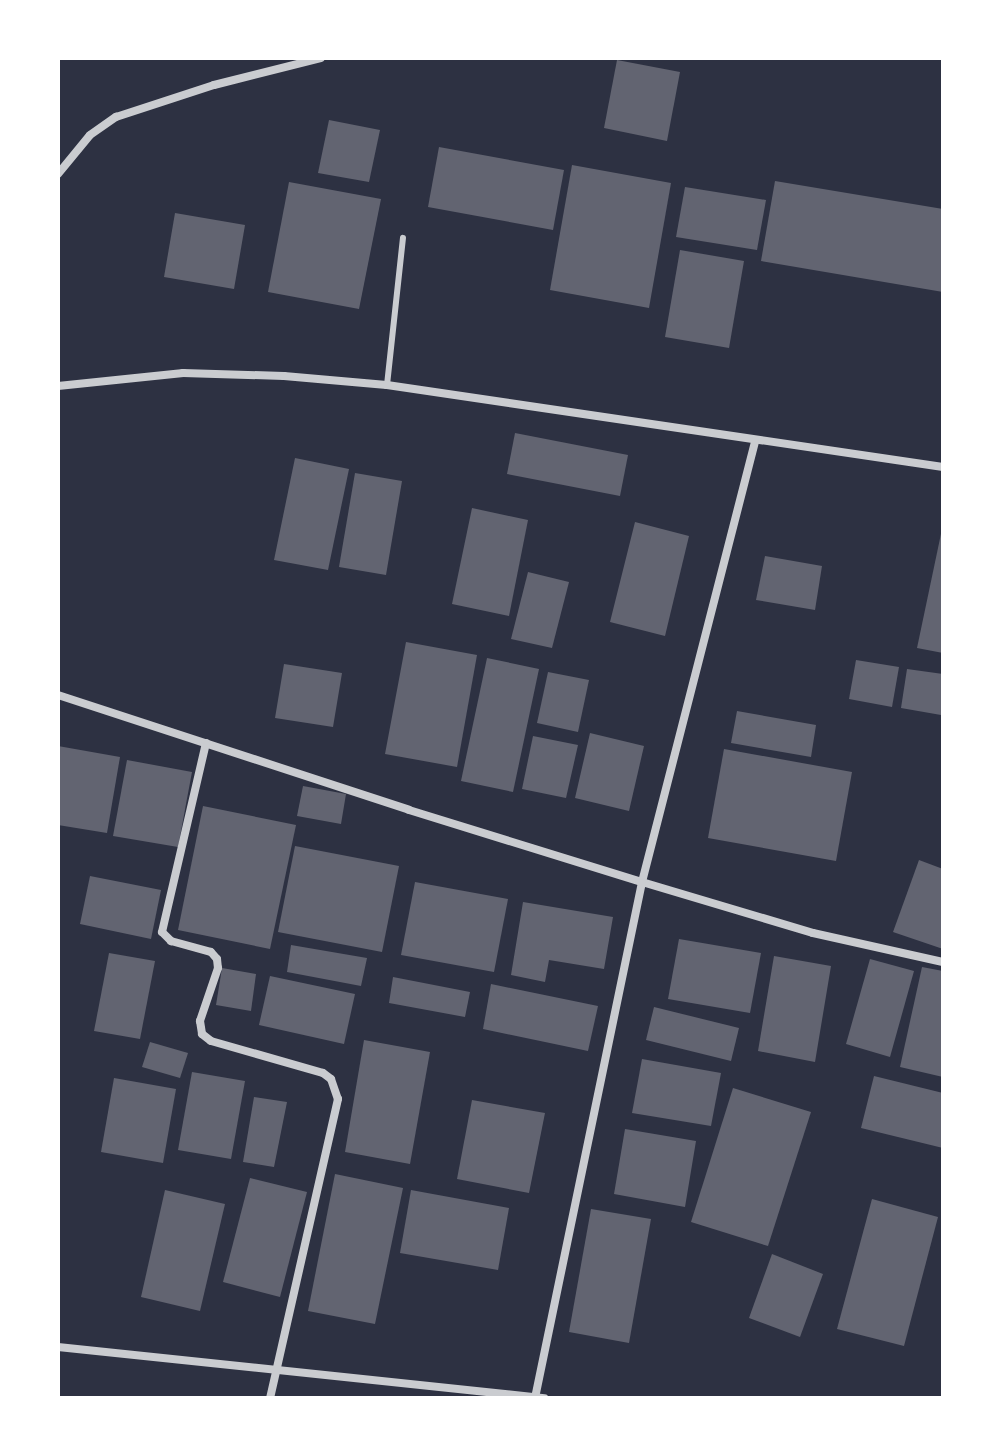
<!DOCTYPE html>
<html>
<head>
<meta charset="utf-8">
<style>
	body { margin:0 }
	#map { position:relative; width:1001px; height:1456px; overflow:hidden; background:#2d3142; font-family:"Nunito Sans",sans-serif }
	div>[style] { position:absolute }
	.building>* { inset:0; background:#626471 }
	.service>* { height:6px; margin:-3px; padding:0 3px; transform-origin:3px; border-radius:3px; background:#caccd0 }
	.minor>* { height:8px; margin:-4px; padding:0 4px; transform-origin:4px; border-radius:4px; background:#caccd0 }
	span { translate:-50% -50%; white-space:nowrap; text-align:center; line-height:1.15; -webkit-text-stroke:8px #fff; paint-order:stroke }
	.frame { position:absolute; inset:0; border:60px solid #fff; pointer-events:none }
</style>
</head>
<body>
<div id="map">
	<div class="building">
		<div style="clip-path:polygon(617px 60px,680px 72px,667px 141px,604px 128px)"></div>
		<div style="clip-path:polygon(329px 120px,380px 130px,369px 182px,318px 173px)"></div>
		<div style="clip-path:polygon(439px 147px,564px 170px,553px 230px,428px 207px)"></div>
		<div style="clip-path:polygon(572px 165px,671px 183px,649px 308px,550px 290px)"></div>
		<div style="clip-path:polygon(775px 181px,943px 209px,943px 292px,761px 261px)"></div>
		<div style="clip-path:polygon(289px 182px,381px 199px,359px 309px,268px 292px)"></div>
		<div style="clip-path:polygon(685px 187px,766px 200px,757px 250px,676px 237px)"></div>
		<div style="clip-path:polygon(175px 213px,245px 225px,234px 289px,164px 277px)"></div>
		<div style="clip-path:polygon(680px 250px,744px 261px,729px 348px,665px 337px)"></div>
		<div style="clip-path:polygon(515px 433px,628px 455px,620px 496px,507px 474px)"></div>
		<div style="clip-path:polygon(295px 458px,349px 469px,328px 570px,274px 560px)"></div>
		<div style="clip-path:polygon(355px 473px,402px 481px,386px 575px,339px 567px)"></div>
		<div style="clip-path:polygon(472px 508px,528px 520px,509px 616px,452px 604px)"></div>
		<div style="clip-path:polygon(635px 522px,689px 536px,665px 636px,610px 622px)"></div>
		<div style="clip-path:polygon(942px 529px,943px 529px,943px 653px,917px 648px)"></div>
		<div style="clip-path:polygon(765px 556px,822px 566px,815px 610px,756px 600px)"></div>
		<div style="clip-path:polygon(528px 572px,569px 582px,552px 648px,511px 639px)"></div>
		<div style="clip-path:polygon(406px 642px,477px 655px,457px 767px,385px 754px)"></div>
		<div style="clip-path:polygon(487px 658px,539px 669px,513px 792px,461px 781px)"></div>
		<div style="clip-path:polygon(856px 660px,899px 667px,892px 707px,849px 699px)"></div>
		<div style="clip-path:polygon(284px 664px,342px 673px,333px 727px,275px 718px)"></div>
		<div style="clip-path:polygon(907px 669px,943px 674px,941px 715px,901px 708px)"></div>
		<div style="clip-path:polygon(548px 672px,589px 680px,578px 732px,537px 723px)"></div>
		<div style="clip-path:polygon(737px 711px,816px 725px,811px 757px,731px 743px)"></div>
		<div style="clip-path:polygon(590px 733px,644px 746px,629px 811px,575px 798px)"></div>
		<div style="clip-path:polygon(533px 736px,578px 745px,566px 798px,522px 789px)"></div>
		<div style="clip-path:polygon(58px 746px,120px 757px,107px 833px,58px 825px)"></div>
		<div style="clip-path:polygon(724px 749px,852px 772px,836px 861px,708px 838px)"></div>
		<div style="clip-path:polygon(127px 760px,192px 772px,178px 847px,113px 836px)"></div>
		<div style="clip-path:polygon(303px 786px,346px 794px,341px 824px,297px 816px)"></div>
		<div style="clip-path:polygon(203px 806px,296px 825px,270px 949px,178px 930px)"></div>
		<div style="clip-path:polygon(295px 846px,399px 866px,382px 952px,278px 932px)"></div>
		<div style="clip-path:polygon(919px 860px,943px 869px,943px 949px,893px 932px)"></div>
		<div style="clip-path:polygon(90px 876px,161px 890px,151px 939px,80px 924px)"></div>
		<div style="clip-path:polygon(415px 882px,508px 899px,494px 972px,401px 955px)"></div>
		<div style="clip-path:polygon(523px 902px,613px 917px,604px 969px,549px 960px,545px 982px,511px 975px)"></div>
		<div style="clip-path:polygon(679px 939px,761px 953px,750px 1013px,668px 999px)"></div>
		<div style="clip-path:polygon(291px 945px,367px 958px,361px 986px,287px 972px)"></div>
		<div style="clip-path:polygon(109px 953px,155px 961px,140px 1039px,94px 1031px)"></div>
		<div style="clip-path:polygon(774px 956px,831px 966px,815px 1062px,758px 1051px)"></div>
		<div style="clip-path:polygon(870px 959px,914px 971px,890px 1057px,846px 1044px)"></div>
		<div style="clip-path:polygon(922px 967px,943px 971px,943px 1077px,900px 1067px)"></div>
		<div style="clip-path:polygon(222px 968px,256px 974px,251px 1011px,216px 1005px)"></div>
		<div style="clip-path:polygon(270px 976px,355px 994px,344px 1044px,259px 1025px)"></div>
		<div style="clip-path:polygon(393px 977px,470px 992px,465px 1017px,389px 1003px)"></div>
		<div style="clip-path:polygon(491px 984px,598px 1006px,588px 1051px,483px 1029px)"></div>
		<div style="clip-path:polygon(654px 1007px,739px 1028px,731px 1061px,646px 1040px)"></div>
		<div style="clip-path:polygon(364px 1040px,430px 1052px,410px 1164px,345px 1152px)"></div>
		<div style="clip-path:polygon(150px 1042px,188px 1053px,180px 1078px,142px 1067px)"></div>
		<div style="clip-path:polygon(642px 1059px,721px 1073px,711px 1126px,632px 1113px)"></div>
		<div style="clip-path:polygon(192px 1072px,245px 1081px,231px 1159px,178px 1150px)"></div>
		<div style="clip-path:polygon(874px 1076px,943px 1093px,943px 1148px,861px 1128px)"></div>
		<div style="clip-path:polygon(114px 1078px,176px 1089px,163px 1163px,101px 1152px)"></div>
		<div style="clip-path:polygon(733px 1088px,811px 1112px,768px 1246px,691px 1222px)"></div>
		<div style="clip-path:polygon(254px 1097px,287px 1102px,274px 1167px,243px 1162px)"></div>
		<div style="clip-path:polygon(472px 1100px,545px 1113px,529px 1193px,457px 1179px)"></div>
		<div style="clip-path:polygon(625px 1129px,696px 1141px,685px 1207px,614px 1194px)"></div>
		<div style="clip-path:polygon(335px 1174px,403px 1188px,375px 1324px,308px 1311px)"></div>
		<div style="clip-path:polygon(250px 1178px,307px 1192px,280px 1297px,223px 1282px)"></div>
		<div style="clip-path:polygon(165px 1190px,225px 1204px,200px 1311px,141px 1297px)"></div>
		<div style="clip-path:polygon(411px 1190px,509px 1208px,498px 1270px,400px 1253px)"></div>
		<div style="clip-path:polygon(872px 1199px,938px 1217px,904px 1346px,837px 1329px)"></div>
		<div style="clip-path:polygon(591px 1209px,651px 1219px,629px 1343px,569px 1332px)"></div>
		<div style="clip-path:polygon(772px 1254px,823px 1274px,800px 1337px,749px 1318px)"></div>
	</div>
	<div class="service">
		<div style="left:387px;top:385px;width:148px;rotate:-83.8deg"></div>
	</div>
	<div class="minor">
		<div style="left:58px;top:174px;width:50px;rotate:-50.6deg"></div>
		<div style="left:90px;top:135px;width:32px;rotate:-35deg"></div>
		<div style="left:116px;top:117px;width:103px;rotate:-18.1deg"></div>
		<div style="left:214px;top:85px;width:110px;rotate:-14.2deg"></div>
		<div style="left:58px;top:386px;width:126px;rotate:-5.9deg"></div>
		<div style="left:183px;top:373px;width:101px;rotate:1.7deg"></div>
		<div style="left:284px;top:376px;width:103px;rotate:5deg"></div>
		<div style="left:387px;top:385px;width:562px;rotate:8.39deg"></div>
		<div style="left:58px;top:695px;width:369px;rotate:18.1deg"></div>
		<div style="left:409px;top:810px;width:244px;rotate:17.2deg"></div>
		<div style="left:642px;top:882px;width:178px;rotate:16.6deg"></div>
		<div style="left:813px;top:933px;width:133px;rotate:12.6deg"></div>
		<div style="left:206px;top:743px;width:194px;rotate:103.1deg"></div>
		<div style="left:162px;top:932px;width:13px;rotate:45deg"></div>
		<div style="left:171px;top:941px;width:41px;rotate:15.4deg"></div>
		<div style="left:211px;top:952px;width:9px;rotate:49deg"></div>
		<div style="left:217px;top:959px;width:9px;rotate:84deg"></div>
		<div style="left:218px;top:968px;width:56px;rotate:108.8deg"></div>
		<div style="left:200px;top:1021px;width:13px;rotate:81deg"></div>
		<div style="left:202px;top:1034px;width:11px;rotate:38deg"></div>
		<div style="left:211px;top:1041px;width:116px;rotate:15.9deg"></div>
		<div style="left:323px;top:1073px;width:10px;rotate:37deg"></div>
		<div style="left:331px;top:1079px;width:21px;rotate:71deg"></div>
		<div style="left:338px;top:1099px;width:307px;rotate:102.8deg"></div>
		<div style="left:58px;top:1347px;width:489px;rotate:6deg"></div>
		<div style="left:535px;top:1398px;width:527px;rotate:-78.28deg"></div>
		<div style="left:642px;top:882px;width:455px;rotate:-75.6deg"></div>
	</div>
	<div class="frame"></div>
</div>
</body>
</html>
